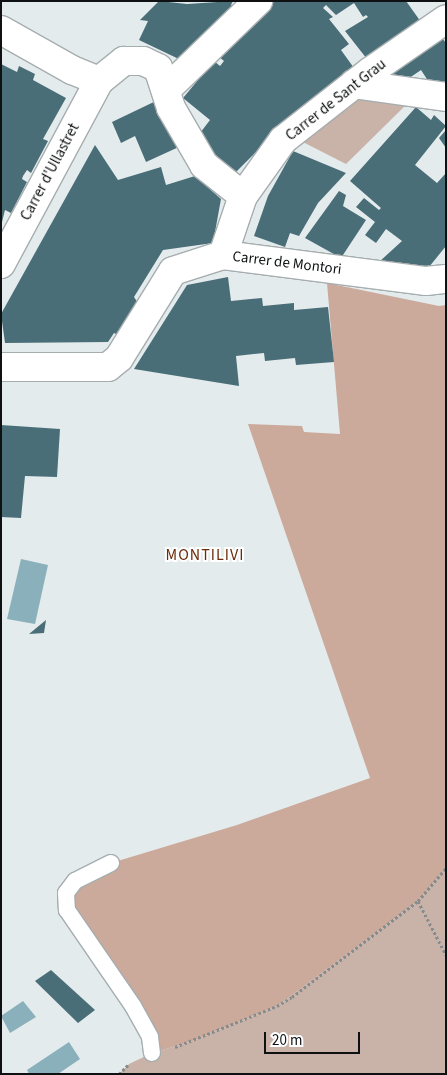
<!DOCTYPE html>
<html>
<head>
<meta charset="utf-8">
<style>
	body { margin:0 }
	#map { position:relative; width:447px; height:1075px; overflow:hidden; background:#e4ebed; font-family:"Source Sans 3",sans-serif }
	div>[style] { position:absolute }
	.green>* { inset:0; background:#c9b2a7 }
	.forest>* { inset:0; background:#cbaa9c }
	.water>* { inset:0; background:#8ab0bb }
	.building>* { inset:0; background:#4a6e78 }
	.path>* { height:3px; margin-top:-1.5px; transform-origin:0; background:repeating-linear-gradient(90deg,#868b8d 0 2.5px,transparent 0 5px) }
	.roads { filter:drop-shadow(1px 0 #a6adaf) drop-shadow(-1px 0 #a6adaf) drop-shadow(0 1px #a6adaf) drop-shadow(0 -1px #a6adaf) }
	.lane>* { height:16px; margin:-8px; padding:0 8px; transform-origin:8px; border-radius:8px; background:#fff }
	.street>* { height:28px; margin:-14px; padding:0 14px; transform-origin:14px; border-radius:14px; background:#fff }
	span { translate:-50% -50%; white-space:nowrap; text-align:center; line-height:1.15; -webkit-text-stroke:4px #fff; paint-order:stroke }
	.street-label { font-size:15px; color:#0e1011 }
	.neighbourhood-label { font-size:16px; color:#6b2c0b; letter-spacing:1px }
	.frame { position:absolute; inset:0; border:2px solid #0e1011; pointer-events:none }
	.scale { position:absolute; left:264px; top:1032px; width:96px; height:22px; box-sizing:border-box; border:2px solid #0e1011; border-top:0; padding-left:6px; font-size:15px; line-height:18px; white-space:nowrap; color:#0e1011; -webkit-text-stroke:4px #fff; paint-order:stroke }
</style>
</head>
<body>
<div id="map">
	<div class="green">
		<div style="clip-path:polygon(355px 86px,410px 101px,346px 164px,293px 137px)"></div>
		<div style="clip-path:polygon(446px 868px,446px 1074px,119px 1074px,129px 1064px,152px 1053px,190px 1042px,277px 1006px,418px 901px)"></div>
	</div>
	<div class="forest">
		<div style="clip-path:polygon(327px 283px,439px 306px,446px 305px,446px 868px,418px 901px,277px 1006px,190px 1042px,152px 1053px,67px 910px,75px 881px,111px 863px,237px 825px,370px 778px,248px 424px,302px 426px,304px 432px,340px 434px)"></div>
	</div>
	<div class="water">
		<div style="clip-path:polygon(21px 559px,48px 565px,35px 624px,7px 619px)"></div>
		<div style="clip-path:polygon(23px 1001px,36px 1017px,10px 1033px,1px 1016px)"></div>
		<div style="clip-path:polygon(69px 1042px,80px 1059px,58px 1074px,29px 1074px,27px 1070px)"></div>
	</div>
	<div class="building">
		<div style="clip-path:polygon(159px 1px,187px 4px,233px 1px,231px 5px,239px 9px,183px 61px,139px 40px,148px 21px,140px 20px)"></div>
		<div style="clip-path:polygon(271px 1px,406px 1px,421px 22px,367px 59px,345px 31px,368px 17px,366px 15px,363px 17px,354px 3px,336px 15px,326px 5px,323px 8px,333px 17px,329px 19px,349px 44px,341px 50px,354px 68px,277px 131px,233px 175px,197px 137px,210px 120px,183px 98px,214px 61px,220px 66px,224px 61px,218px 56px)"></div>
		<div style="clip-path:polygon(443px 39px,446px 43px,446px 92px,436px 93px,421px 70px,399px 85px,391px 73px)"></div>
		<div style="clip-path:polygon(1px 64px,17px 72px,19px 66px,35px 74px,33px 80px,66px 98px,43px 139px,48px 141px,31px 173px,27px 170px,23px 176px,22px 179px,27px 182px,11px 213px,5px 210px,1px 226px)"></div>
		<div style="clip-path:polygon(160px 99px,181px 146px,146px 162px,135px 136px,121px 143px,112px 122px)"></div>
		<div style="clip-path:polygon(416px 107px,431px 120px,434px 115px,446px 126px,415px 165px,437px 183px,446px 173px,446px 246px,429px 267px,379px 262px,402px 241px,386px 229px,376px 243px,365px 235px,375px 222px,356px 207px,364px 198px,379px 210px,381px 208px,350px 181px)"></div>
		<div style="clip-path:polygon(446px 130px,446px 148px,439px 138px)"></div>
		<div style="clip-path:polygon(95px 145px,118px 180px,161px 167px,166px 185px,195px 176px,221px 199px,213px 243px,163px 250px,134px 297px,138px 303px,118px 335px,114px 333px,108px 342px,5px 343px,1px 314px)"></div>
		<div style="clip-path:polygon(293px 151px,346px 173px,318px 203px,299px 236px,290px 233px,285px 247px,254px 236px,268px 196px)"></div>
		<div style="clip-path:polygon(339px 191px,346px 195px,343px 206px,366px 220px,341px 258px,305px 238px)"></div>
		<div style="clip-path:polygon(228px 277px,231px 301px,262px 298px,263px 306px,294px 303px,294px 310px,328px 307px,334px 362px,296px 365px,295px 358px,265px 361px,264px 353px,236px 356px,239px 386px,134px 369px,187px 285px)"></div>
		<div style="clip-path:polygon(1px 425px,60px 429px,57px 477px,25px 476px,21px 518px,1px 517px)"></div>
		<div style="clip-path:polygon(46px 620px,44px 633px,29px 634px)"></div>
		<div style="clip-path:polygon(51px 970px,95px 1010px,78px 1023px,35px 981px)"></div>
	</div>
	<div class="path">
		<div style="left:418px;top:901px;width:61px;rotate:62.6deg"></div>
		<div style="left:175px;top:1047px;width:110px;rotate:-21.9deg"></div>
		<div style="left:277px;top:1006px;width:17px;rotate:-31deg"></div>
		<div style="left:292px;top:997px;width:158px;rotate:-37.3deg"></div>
		<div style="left:418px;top:901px;width:43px;rotate:-49.7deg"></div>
		<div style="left:119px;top:1074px;width:14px;rotate:-45deg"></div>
	</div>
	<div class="roads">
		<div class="lane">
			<div style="left:111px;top:863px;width:40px;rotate:153.4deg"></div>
			<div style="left:75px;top:881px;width:15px;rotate:127deg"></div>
			<div style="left:66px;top:893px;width:17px;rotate:87deg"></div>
			<div style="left:67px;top:910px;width:116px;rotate:55.5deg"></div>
			<div style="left:133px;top:1006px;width:35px;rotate:61deg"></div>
			<div style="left:150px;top:1037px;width:16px;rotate:83deg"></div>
		</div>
		<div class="street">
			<div style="left:1px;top:30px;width:81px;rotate:29.4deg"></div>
			<div style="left:72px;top:70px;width:29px;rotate:22deg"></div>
			<div style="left:354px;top:84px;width:93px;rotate:8deg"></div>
			<div style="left:167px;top:89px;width:127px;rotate:-44deg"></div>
			<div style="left:223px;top:255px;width:62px;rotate:-71.3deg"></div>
			<div style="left:243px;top:196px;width:69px;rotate:-54.5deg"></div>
			<div style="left:283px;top:140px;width:112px;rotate:-38.1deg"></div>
			<div style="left:371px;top:71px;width:91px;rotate:-34.7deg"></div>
			<div style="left:1px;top:264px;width:208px;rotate:-61.8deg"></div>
			<div style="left:99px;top:81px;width:32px;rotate:-39deg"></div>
			<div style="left:124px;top:61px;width:19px"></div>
			<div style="left:143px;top:61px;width:17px;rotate:25deg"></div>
			<div style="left:158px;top:68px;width:42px;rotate:72deg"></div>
			<div style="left:171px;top:108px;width:66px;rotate:59.9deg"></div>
			<div style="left:204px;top:165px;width:50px;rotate:38.5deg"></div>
			<div style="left:1px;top:367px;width:107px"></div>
			<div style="left:108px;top:367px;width:14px;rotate:-39deg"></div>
			<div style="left:119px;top:358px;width:102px;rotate:-58.2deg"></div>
			<div style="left:173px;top:271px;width:52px;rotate:-17.7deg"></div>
			<div style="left:223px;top:255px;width:205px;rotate:7.3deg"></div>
			<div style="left:426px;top:281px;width:20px;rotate:-6deg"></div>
		</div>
	</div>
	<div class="street-label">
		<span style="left:336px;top:100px;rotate:-38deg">Carrer de Sant Grau</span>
		<span style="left:50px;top:172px;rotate:-62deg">Carrer d'Ullastret</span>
		<span style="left:287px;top:263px;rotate:7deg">Carrer de Montori</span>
	</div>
	<div class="neighbourhood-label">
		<span style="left:205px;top:555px">MONTILIVI</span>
	</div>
	<div class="frame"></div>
	<div class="scale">20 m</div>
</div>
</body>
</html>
